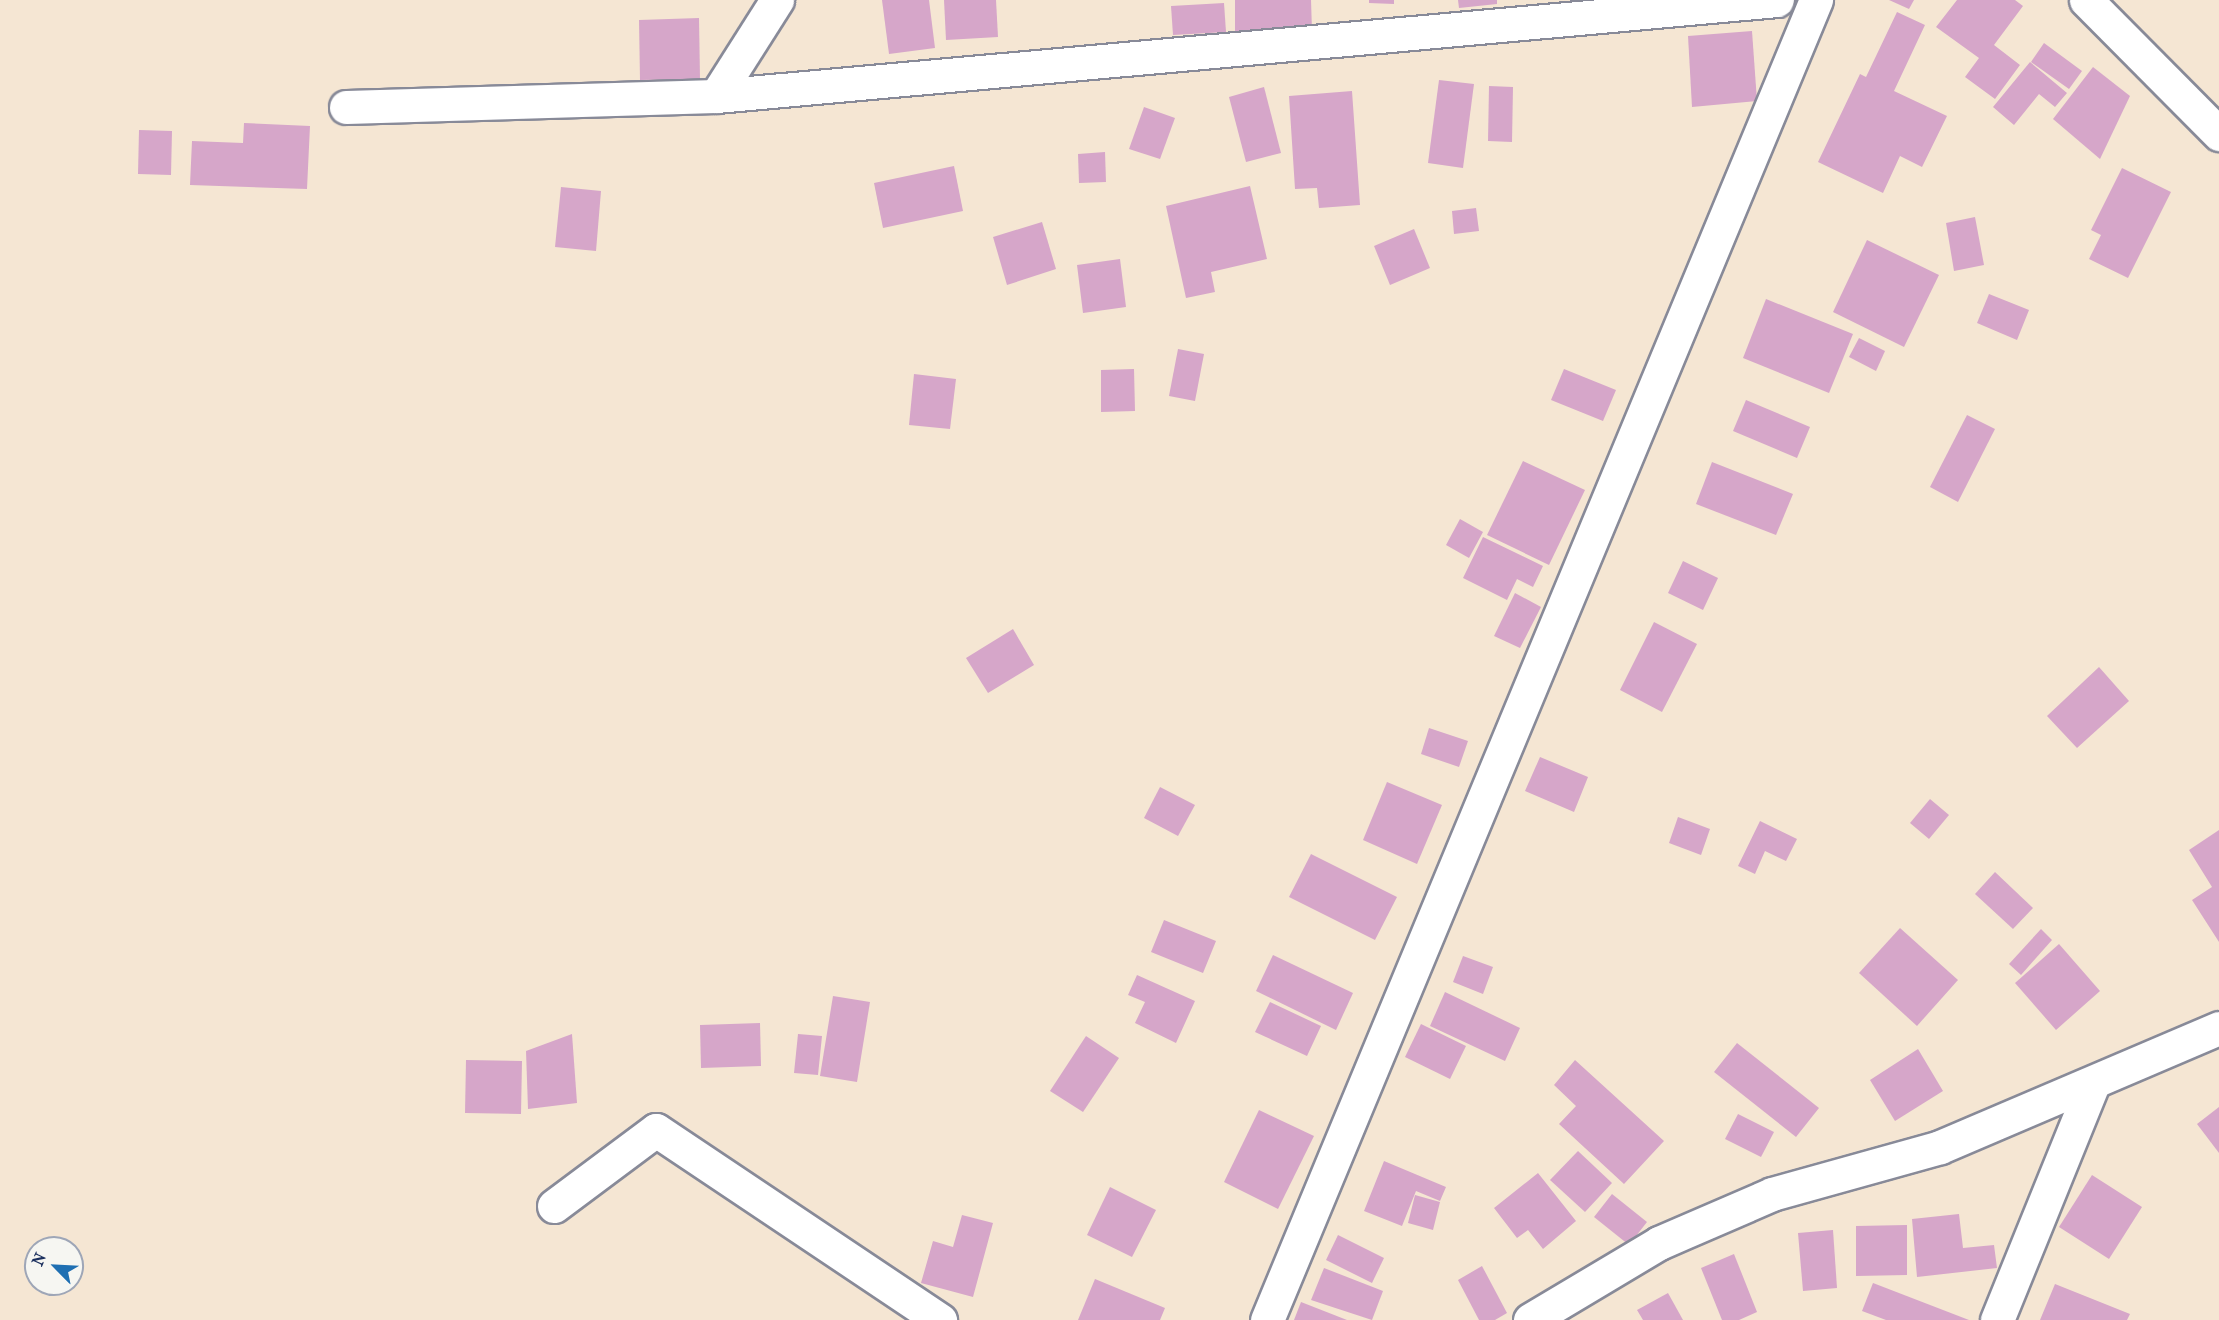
<!DOCTYPE html>
<html>
<head>
<meta charset="utf-8">
<style>
	body { margin:0 }
	#map { position:relative; width:2219px; height:1320px; overflow:hidden; background:#f5e6d3; font-family:"IM FELL French Canon",serif }
	div>[style] { position:absolute }
	.building>* { inset:0; background:#d6a6c9 }
	.roads { filter:drop-shadow(2px 0 #888a98) drop-shadow(-2px 0 #888a98) drop-shadow(0 2px #888a98) drop-shadow(0 -2px #888a98) }
	.street>* { height:33px; margin:-16.5px; padding:0 16.5px; transform-origin:16.5px; border-radius:16.5px; background:#fff }
	span { translate:-50% -50%; white-space:nowrap; text-align:center; line-height:1.15; -webkit-text-stroke:6px #f6f6f2; paint-order:stroke }
	.north { position:absolute; left:24px; top:1236px; width:60px; height:60px; box-sizing:border-box; background:#f6f6f2; border:2px solid #9ea6b7; border-radius:50%; rotate:294deg; font-size:16px; font-weight:700; line-height:24px; text-align:center; color:#1b2f5e }
	.north::after { content:''; display:block; margin:auto; width:21px; height:27px; background:#1f6fb2; clip-path:polygon(50% 0,100% 100%,50% 72%,0 100%) }
</style>
</head>
<body>
<div id="map">
	<div class="building">
		<div style="clip-path:polygon(882px 0,929px 0,935px 48px,889px 54px)"></div>
		<div style="clip-path:polygon(944px 0,996px 0,998px 37px,946px 40px)"></div>
		<div style="clip-path:polygon(1235px 0,1311px 0,1312px 32px,1235px 34px)"></div>
		<div style="clip-path:polygon(1369px 0,1394px 0,1394px 4px,1369px 3px)"></div>
		<div style="clip-path:polygon(1458px 0,1497px 0,1497px 4px,1459px 8px)"></div>
		<div style="clip-path:polygon(1889px 0,1914px 0,1909px 9px)"></div>
		<div style="clip-path:polygon(1957px 0,2015px 0,2023px 6px,1994px 45px,2020px 65px,1995px 99px,1965px 77px,1979px 58px,1936px 27px)"></div>
		<div style="clip-path:polygon(1224px 3px,1226px 32px,1173px 35px,1171px 6px)"></div>
		<div style="clip-path:polygon(1897px 12px,1925px 25px,1894px 91px,1947px 116px,1922px 167px,1900px 156px,1883px 193px,1818px 162px,1860px 74px,1866px 77px)"></div>
		<div style="clip-path:polygon(699px 18px,700px 79px,640px 80px,639px 20px)"></div>
		<div style="clip-path:polygon(1752px 31px,1757px 101px,1692px 107px,1688px 36px)"></div>
		<div style="clip-path:polygon(2044px 43px,2082px 71px,2069px 89px,2031px 62px)"></div>
		<div style="clip-path:polygon(2030px 62px,2067px 93px,2055px 107px,2039px 94px,2014px 125px,1993px 107px)"></div>
		<div style="clip-path:polygon(2093px 67px,2130px 96px,2100px 159px,2053px 119px)"></div>
		<div style="clip-path:polygon(1439px 80px,1474px 84px,1463px 168px,1428px 163px)"></div>
		<div style="clip-path:polygon(1489px 86px,1513px 87px,1512px 142px,1488px 141px)"></div>
		<div style="clip-path:polygon(1264px 87px,1281px 153px,1246px 162px,1229px 97px)"></div>
		<div style="clip-path:polygon(1352px 91px,1360px 205px,1319px 208px,1317px 188px,1295px 189px,1289px 96px)"></div>
		<div style="clip-path:polygon(1144px 107px,1175px 118px,1160px 159px,1129px 149px)"></div>
		<div style="clip-path:polygon(244px 123px,310px 126px,307px 189px,190px 185px,192px 141px,243px 143px)"></div>
		<div style="clip-path:polygon(139px 130px,172px 131px,171px 175px,138px 174px)"></div>
		<div style="clip-path:polygon(1105px 152px,1106px 182px,1079px 183px,1078px 154px)"></div>
		<div style="clip-path:polygon(954px 166px,963px 211px,883px 228px,874px 183px)"></div>
		<div style="clip-path:polygon(2122px 168px,2171px 192px,2128px 278px,2089px 259px,2101px 235px,2091px 230px)"></div>
		<div style="clip-path:polygon(1250px 186px,1267px 259px,1211px 272px,1215px 292px,1186px 298px,1166px 206px)"></div>
		<div style="clip-path:polygon(561px 187px,601px 191px,596px 251px,555px 247px)"></div>
		<div style="clip-path:polygon(1476px 208px,1479px 231px,1454px 234px,1452px 211px)"></div>
		<div style="clip-path:polygon(1975px 217px,1984px 265px,1954px 271px,1946px 223px)"></div>
		<div style="clip-path:polygon(1042px 222px,1056px 269px,1007px 285px,993px 237px)"></div>
		<div style="clip-path:polygon(1414px 229px,1430px 268px,1390px 285px,1374px 246px)"></div>
		<div style="clip-path:polygon(1867px 240px,1939px 275px,1904px 347px,1833px 312px)"></div>
		<div style="clip-path:polygon(1120px 259px,1126px 307px,1083px 313px,1077px 265px)"></div>
		<div style="clip-path:polygon(1989px 294px,2029px 310px,2017px 340px,1977px 323px)"></div>
		<div style="clip-path:polygon(1766px 299px,1853px 334px,1829px 393px,1743px 358px)"></div>
		<div style="clip-path:polygon(1859px 338px,1885px 351px,1876px 371px,1849px 357px)"></div>
		<div style="clip-path:polygon(1178px 349px,1204px 354px,1195px 401px,1169px 396px)"></div>
		<div style="clip-path:polygon(1134px 369px,1135px 411px,1101px 412px,1101px 370px)"></div>
		<div style="clip-path:polygon(1564px 369px,1616px 390px,1603px 421px,1551px 400px)"></div>
		<div style="clip-path:polygon(914px 374px,956px 379px,950px 429px,909px 425px)"></div>
		<div style="clip-path:polygon(1746px 400px,1810px 427px,1797px 458px,1733px 431px)"></div>
		<div style="clip-path:polygon(1967px 415px,1995px 429px,1958px 502px,1930px 487px)"></div>
		<div style="clip-path:polygon(1523px 461px,1585px 490px,1549px 565px,1487px 535px)"></div>
		<div style="clip-path:polygon(1712px 462px,1793px 494px,1776px 535px,1696px 504px)"></div>
		<div style="clip-path:polygon(1460px 519px,1483px 532px,1469px 558px,1446px 545px)"></div>
		<div style="clip-path:polygon(1483px 537px,1543px 566px,1533px 587px,1517px 579px,1507px 600px,1463px 578px)"></div>
		<div style="clip-path:polygon(1683px 561px,1718px 578px,1703px 610px,1668px 593px)"></div>
		<div style="clip-path:polygon(1515px 593px,1541px 607px,1520px 648px,1494px 636px)"></div>
		<div style="clip-path:polygon(1654px 622px,1697px 644px,1662px 712px,1620px 690px)"></div>
		<div style="clip-path:polygon(1013px 629px,1034px 665px,988px 693px,966px 658px)"></div>
		<div style="clip-path:polygon(2099px 667px,2129px 701px,2077px 748px,2047px 716px)"></div>
		<div style="clip-path:polygon(1429px 728px,1468px 741px,1459px 767px,1421px 754px)"></div>
		<div style="clip-path:polygon(1540px 757px,1588px 777px,1574px 812px,1525px 791px)"></div>
		<div style="clip-path:polygon(1387px 782px,1442px 805px,1417px 864px,1363px 840px)"></div>
		<div style="clip-path:polygon(1160px 787px,1195px 805px,1178px 836px,1144px 818px)"></div>
		<div style="clip-path:polygon(1930px 799px,1949px 815px,1929px 839px,1910px 823px)"></div>
		<div style="clip-path:polygon(1678px 817px,1710px 829px,1701px 855px,1669px 843px)"></div>
		<div style="clip-path:polygon(1760px 821px,1797px 839px,1786px 861px,1765px 851px,1755px 874px,1738px 866px)"></div>
		<div style="clip-path:polygon(2219px 830px,2219px 942px,2192px 900px,2212px 887px,2189px 850px)"></div>
		<div style="clip-path:polygon(1311px 854px,1397px 897px,1375px 940px,1289px 897px)"></div>
		<div style="clip-path:polygon(1995px 872px,2033px 908px,2013px 929px,1975px 894px)"></div>
		<div style="clip-path:polygon(1164px 920px,1216px 941px,1203px 973px,1151px 952px)"></div>
		<div style="clip-path:polygon(1900px 928px,1958px 980px,1917px 1026px,1859px 973px)"></div>
		<div style="clip-path:polygon(2041px 929px,2052px 940px,2021px 975px,2009px 964px)"></div>
		<div style="clip-path:polygon(2059px 944px,2100px 991px,2056px 1030px,2015px 983px)"></div>
		<div style="clip-path:polygon(1273px 955px,1353px 993px,1336px 1030px,1256px 991px)"></div>
		<div style="clip-path:polygon(1463px 956px,1493px 967px,1483px 994px,1453px 982px)"></div>
		<div style="clip-path:polygon(1137px 975px,1195px 1001px,1176px 1043px,1135px 1023px,1145px 1002px,1128px 995px)"></div>
		<div style="clip-path:polygon(1445px 992px,1520px 1028px,1505px 1061px,1430px 1026px)"></div>
		<div style="clip-path:polygon(833px 996px,870px 1002px,857px 1082px,820px 1076px)"></div>
		<div style="clip-path:polygon(1270px 1002px,1321px 1026px,1307px 1056px,1255px 1032px)"></div>
		<div style="clip-path:polygon(760px 1023px,761px 1066px,701px 1068px,700px 1025px)"></div>
		<div style="clip-path:polygon(1421px 1024px,1466px 1046px,1450px 1079px,1405px 1057px)"></div>
		<div style="clip-path:polygon(572px 1034px,577px 1103px,528px 1109px,526px 1051px)"></div>
		<div style="clip-path:polygon(798px 1034px,822px 1036px,818px 1075px,794px 1073px)"></div>
		<div style="clip-path:polygon(1086px 1036px,1119px 1058px,1083px 1112px,1050px 1091px)"></div>
		<div style="clip-path:polygon(1737px 1043px,1819px 1108px,1796px 1137px,1714px 1072px)"></div>
		<div style="clip-path:polygon(1918px 1049px,1943px 1091px,1895px 1121px,1870px 1080px)"></div>
		<div style="clip-path:polygon(466px 1060px,522px 1061px,521px 1114px,465px 1113px)"></div>
		<div style="clip-path:polygon(1575px 1060px,1664px 1141px,1624px 1184px,1559px 1124px,1576px 1106px,1554px 1085px)"></div>
		<div style="clip-path:polygon(2219px 1107px,2219px 1153px,2197px 1124px)"></div>
		<div style="clip-path:polygon(1259px 1110px,1314px 1136px,1278px 1209px,1224px 1182px)"></div>
		<div style="clip-path:polygon(1738px 1114px,1774px 1132px,1761px 1157px,1725px 1139px)"></div>
		<div style="clip-path:polygon(1578px 1151px,1612px 1183px,1585px 1212px,1550px 1180px)"></div>
		<div style="clip-path:polygon(1384px 1161px,1446px 1187px,1440px 1201px,1416px 1191px,1402px 1226px,1364px 1211px)"></div>
		<div style="clip-path:polygon(1538px 1173px,1576px 1221px,1543px 1249px,1528px 1230px,1517px 1238px,1494px 1208px)"></div>
		<div style="clip-path:polygon(2092px 1175px,2142px 1207px,2109px 1259px,2059px 1227px)"></div>
		<div style="clip-path:polygon(1110px 1187px,1156px 1210px,1132px 1257px,1087px 1235px)"></div>
		<div style="clip-path:polygon(1612px 1194px,1647px 1222px,1629px 1245px,1594px 1217px)"></div>
		<div style="clip-path:polygon(1415px 1195px,1440px 1202px,1433px 1230px,1408px 1223px)"></div>
		<div style="clip-path:polygon(1959px 1214px,1963px 1248px,1994px 1245px,1997px 1268px,1917px 1277px,1912px 1219px)"></div>
		<div style="clip-path:polygon(962px 1215px,993px 1223px,973px 1297px,921px 1283px,933px 1241px,953px 1247px)"></div>
		<div style="clip-path:polygon(1907px 1225px,1907px 1275px,1856px 1276px,1856px 1226px)"></div>
		<div style="clip-path:polygon(1833px 1230px,1837px 1288px,1803px 1291px,1798px 1233px)"></div>
		<div style="clip-path:polygon(1338px 1235px,1384px 1258px,1372px 1283px,1326px 1260px)"></div>
		<div style="clip-path:polygon(1734px 1254px,1757px 1312px,1739px 1320px,1722px 1320px,1701px 1268px)"></div>
		<div style="clip-path:polygon(1482px 1266px,1507px 1313px,1495px 1320px,1479px 1320px,1458px 1280px)"></div>
		<div style="clip-path:polygon(1324px 1268px,1383px 1291px,1372px 1320px,1311px 1300px)"></div>
		<div style="clip-path:polygon(1095px 1279px,1165px 1308px,1160px 1320px,1078px 1320px)"></div>
		<div style="clip-path:polygon(1873px 1283px,1969px 1320px,1886px 1320px,1862px 1311px)"></div>
		<div style="clip-path:polygon(2055px 1284px,2130px 1314px,2127px 1320px,2040px 1320px)"></div>
		<div style="clip-path:polygon(1668px 1293px,1683px 1320px,1643px 1320px,1637px 1310px)"></div>
		<div style="clip-path:polygon(1301px 1302px,1347px 1320px,1294px 1320px)"></div>
	</div>
	<div class="roads">
		<div class="street">
			<div style="left:2086px;top:0;width:189px;rotate:45.2deg"></div>
			<div style="left:716px;top:96px;width:114px;rotate:-57.6deg"></div>
			<div style="left:346px;top:107px;width:370px;rotate:-1.7deg"></div>
			<div style="left:716px;top:96px;width:1065px;rotate:-5.17deg"></div>
			<div style="left:554px;top:1206px;width:127px;rotate:-36.7deg"></div>
			<div style="left:656px;top:1130px;width:342px;rotate:33.8deg"></div>
			<div style="left:1267px;top:1320px;width:1430px;rotate:-67.42deg"></div>
			<div style="left:1530px;top:1320px;width:150px;rotate:-30.8deg"></div>
			<div style="left:1659px;top:1243px;width:123px;rotate:-23.4deg"></div>
			<div style="left:1772px;top:1194px;width:174px;rotate:-15.6deg"></div>
			<div style="left:1940px;top:1147px;width:303px;rotate:-23.1deg"></div>
			<div style="left:1997px;top:1320px;width:255px;rotate:-67.9deg"></div>
		</div>
	</div>
	<div class="north">N</div>
</div>
</body>
</html>
